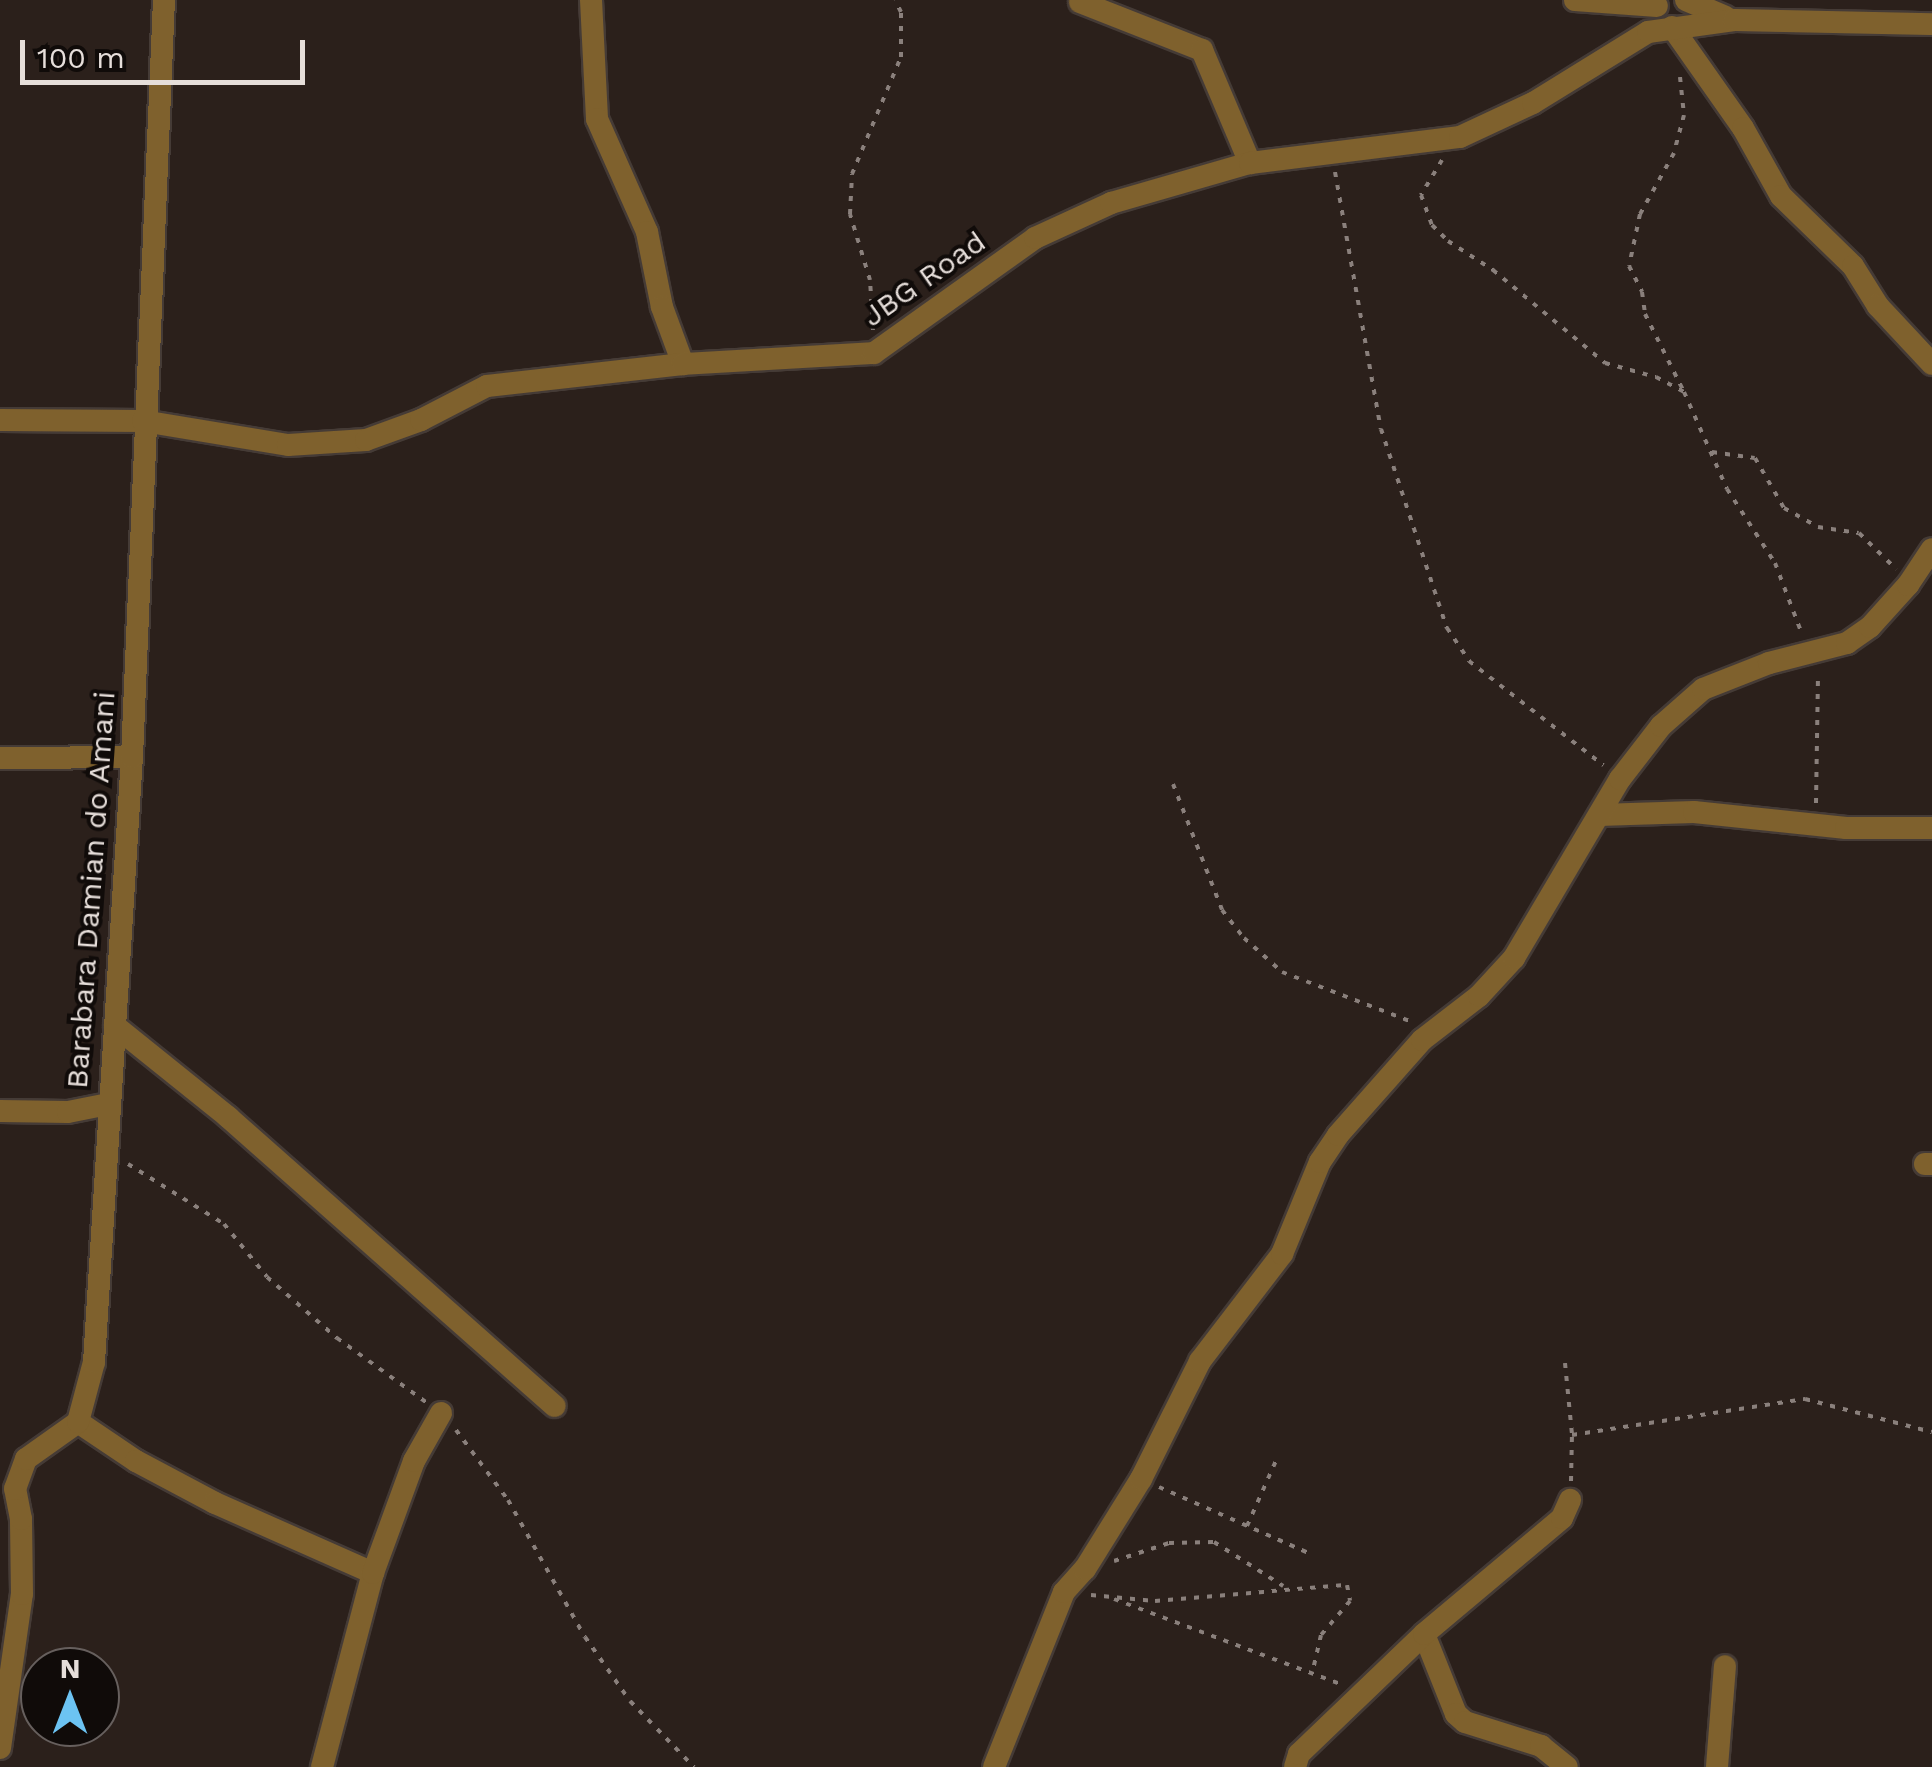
<!DOCTYPE html>
<html>
<head>
<meta charset="utf-8">
<style>
	body { margin:0 }
	#map { position:relative; width:1932px; height:1767px; overflow:hidden; background:#2b201b; font-family:"Work Sans",sans-serif }
	div>[style] { position:absolute }
	.path>* { height:4px; margin-top:-2px; transform-origin:0; background:repeating-linear-gradient(90deg,#8a807c 0 5px,transparent 0 13px) }
	.roads { filter:drop-shadow(2px 0 #453b36) drop-shadow(-2px 0 #453b36) drop-shadow(0 2px #453b36) drop-shadow(0 -2px #453b36) }
	.minor>* { height:22px; margin:-11px; padding:0 11px; transform-origin:11px; border-radius:11px; background:#7f612d }
	span { translate:-50% -50%; white-space:nowrap; text-align:center; line-height:1.15; -webkit-text-stroke:8px #100b09; paint-order:stroke }
	.street-label { font-size:30px; color:#e6deda }
	.north { position:absolute; left:20px; top:1647px; width:100px; height:100px; box-sizing:border-box; background:#100b09; border:2px solid #665f5d; border-radius:50%; rotate:0deg; font-size:28px; font-weight:700; line-height:40px; text-align:center; color:#e6deda }
	.north::after { content:''; display:block; margin:auto; width:35px; height:45px; background:#6cc3f2; clip-path:polygon(50% 0,100% 100%,50% 72%,0 100%) }
	.scale { position:absolute; left:20px; top:40px; width:285px; height:45px; box-sizing:border-box; border:5px solid #e6deda; border-top:0; padding-left:12px; font-size:30px; line-height:35px; white-space:nowrap; color:#e6deda; -webkit-text-stroke:8px #100b09; paint-order:stroke }
</style>
</head>
<body>
<div id="map">
	<div class="path">
		<div style="left:1680px;top:77px;width:38px;rotate:84deg"></div>
		<div style="left:1684px;top:115px;width:39px;rotate:105deg"></div>
		<div style="left:1674px;top:153px;width:70px;rotate:119.1deg"></div>
		<div style="left:1640px;top:214px;width:53px;rotate:101.9deg"></div>
		<div style="left:1629px;top:266px;width:29px;rotate:63deg"></div>
		<div style="left:1642px;top:292px;width:22px;rotate:82deg"></div>
		<div style="left:1645px;top:314px;width:87px;rotate:63.4deg"></div>
		<div style="left:1442px;top:160px;width:41px;rotate:121deg"></div>
		<div style="left:1421px;top:195px;width:32px;rotate:70deg"></div>
		<div style="left:1432px;top:225px;width:23px;rotate:45deg"></div>
		<div style="left:1448px;top:241px;width:54px;rotate:32.8deg"></div>
		<div style="left:1493px;top:270px;width:146px;rotate:39.7deg"></div>
		<div style="left:1605px;top:363px;width:53px;rotate:15.4deg"></div>
		<div style="left:1656px;top:377px;width:32px;rotate:28deg"></div>
		<div style="left:1684px;top:392px;width:106px;rotate:66.1deg"></div>
		<div style="left:1727px;top:489px;width:88px;rotate:57deg"></div>
		<div style="left:1775px;top:563px;width:76px;rotate:69.2deg"></div>
		<div style="left:1335px;top:172px;width:261px;rotate:79.9deg"></div>
		<div style="left:1381px;top:429px;width:210px;rotate:71.7deg"></div>
		<div style="left:1447px;top:628px;width:40px;rotate:56deg"></div>
		<div style="left:1469px;top:661px;width:170px;rotate:37.8deg"></div>
		<div style="left:873px;top:330px;width:50px;rotate:-93.4deg"></div>
		<div style="left:870px;top:280px;width:69px;rotate:-106.9deg"></div>
		<div style="left:850px;top:214px;width:40px;rotate:-87.1deg"></div>
		<div style="left:852px;top:174px;width:127px;rotate:-67.3deg"></div>
		<div style="left:901px;top:57px;width:45px;rotate:-90deg"></div>
		<div style="left:901px;top:12px;width:13px;rotate:-117deg"></div>
		<div style="left:1712px;top:452px;width:43px;rotate:7.9deg"></div>
		<div style="left:1755px;top:458px;width:58px;rotate:59.9deg"></div>
		<div style="left:1784px;top:508px;width:39px;rotate:29deg"></div>
		<div style="left:1818px;top:527px;width:41px;rotate:8.3deg"></div>
		<div style="left:1859px;top:533px;width:52px;rotate:44.2deg"></div>
		<div style="left:1173px;top:784px;width:135px;rotate:68.7deg"></div>
		<div style="left:1222px;top:910px;width:36px;rotate:52deg"></div>
		<div style="left:1244px;top:938px;width:51px;rotate:41.8deg"></div>
		<div style="left:1282px;top:972px;width:139px;rotate:21deg"></div>
		<div style="left:1816px;top:803px;width:130px;rotate:-89.1deg"></div>
		<div style="left:128px;top:1164px;width:113px;rotate:32deg"></div>
		<div style="left:224px;top:1224px;width:68px;rotate:50.9deg"></div>
		<div style="left:267px;top:1277px;width:93px;rotate:41.1deg"></div>
		<div style="left:337px;top:1338px;width:111px;rotate:35.8deg"></div>
		<div style="left:1565px;top:1363px;width:72px;rotate:84.4deg"></div>
		<div style="left:456px;top:1430px;width:87px;rotate:53.4deg"></div>
		<div style="left:508px;top:1500px;width:157px;rotate:60.7deg"></div>
		<div style="left:585px;top:1637px;width:78px;rotate:54.9deg"></div>
		<div style="left:630px;top:1701px;width:92px;rotate:45.9deg"></div>
		<div style="left:1571px;top:1481px;width:46px;rotate:-88.8deg"></div>
		<div style="left:1572px;top:1435px;width:236px;rotate:-8.8deg"></div>
		<div style="left:1805px;top:1399px;width:131px;rotate:14.6deg"></div>
		<div style="left:1159px;top:1487px;width:168px;rotate:23.8deg"></div>
		<div style="left:1247px;top:1526px;width:77px;rotate:-66.1deg"></div>
		<div style="left:1114px;top:1561px;width:58px;rotate:-18.1deg"></div>
		<div style="left:1169px;top:1543px;width:45px;rotate:-1.3deg"></div>
		<div style="left:1214px;top:1542px;width:82px;rotate:32.5deg"></div>
		<div style="left:1091px;top:1595px;width:64px;rotate:5.4deg"></div>
		<div style="left:1155px;top:1601px;width:193px;rotate:-4.8deg"></div>
		<div style="left:1347px;top:1585px;width:16px;rotate:79deg"></div>
		<div style="left:1350px;top:1601px;width:45px;rotate:130.5deg"></div>
		<div style="left:1321px;top:1635px;width:37px;rotate:103deg"></div>
		<div style="left:1114px;top:1599px;width:245px;rotate:20.6deg"></div>
	</div>
	<div class="roads">
		<div class="minor">
			<div style="left:591px;top:0;width:119px;rotate:87.1deg"></div>
			<div style="left:597px;top:119px;width:124px;rotate:66.1deg"></div>
			<div style="left:647px;top:232px;width:76px;rotate:78.7deg"></div>
			<div style="left:662px;top:307px;width:61px;rotate:69.8deg"></div>
			<div style="left:1575px;top:0;width:82px;rotate:4.2deg"></div>
			<div style="left:1686px;top:0;width:43px;rotate:23deg"></div>
			<div style="left:1080px;top:2px;width:131px;rotate:21.5deg"></div>
			<div style="left:1202px;top:50px;width:123px;rotate:67deg"></div>
			<div style="left:1672px;top:27px;width:123px;rotate:54.9deg"></div>
			<div style="left:1743px;top:128px;width:78px;rotate:60.8deg"></div>
			<div style="left:1781px;top:196px;width:100px;rotate:44.2deg"></div>
			<div style="left:1853px;top:266px;width:47px;rotate:58deg"></div>
			<div style="left:1878px;top:306px;width:79px;rotate:47deg"></div>
			<div style="left:0;top:420px;width:143px;rotate:0.4deg"></div>
			<div style="left:143px;top:421px;width:147px;rotate:9.4deg"></div>
			<div style="left:288px;top:445px;width:78px;rotate:-3.7deg"></div>
			<div style="left:366px;top:440px;width:59px;rotate:-20deg"></div>
			<div style="left:421px;top:420px;width:74px;rotate:-27.3deg"></div>
			<div style="left:487px;top:386px;width:197px;rotate:-6.4deg"></div>
			<div style="left:683px;top:364px;width:191px;rotate:-3.3deg"></div>
			<div style="left:874px;top:353px;width:198px;rotate:-35.5deg"></div>
			<div style="left:1035px;top:238px;width:84px;rotate:-24.7deg"></div>
			<div style="left:1111px;top:203px;width:145px;rotate:-16.1deg"></div>
			<div style="left:1250px;top:163px;width:212px;rotate:-7.1deg"></div>
			<div style="left:1460px;top:137px;width:81px;rotate:-25deg"></div>
			<div style="left:1533px;top:103px;width:135px;rotate:-31.7deg"></div>
			<div style="left:1648px;top:32px;width:87px;rotate:-7.9deg"></div>
			<div style="left:1734px;top:20px;width:198px;rotate:1.2deg"></div>
			<div style="left:0;top:758px;width:132px;rotate:-0.4deg"></div>
			<div style="left:1599px;top:815px;width:95px;rotate:-1.8deg"></div>
			<div style="left:1694px;top:812px;width:153px;rotate:6deg"></div>
			<div style="left:1846px;top:828px;width:86px"></div>
			<div style="left:115px;top:1026px;width:145px;rotate:38.8deg"></div>
			<div style="left:228px;top:1117px;width:436px;rotate:41.5deg"></div>
			<div style="left:0;top:1111px;width:68px;rotate:0.8deg"></div>
			<div style="left:68px;top:1112px;width:41px;rotate:-11.3deg"></div>
			<div style="left:1925px;top:1164px;width:7px"></div>
			<div style="left:78px;top:1422px;width:70px;rotate:33.9deg"></div>
			<div style="left:136px;top:1461px;width:89px;rotate:28deg"></div>
			<div style="left:215px;top:1503px;width:173px;rotate:23.9deg"></div>
			<div style="left:1424px;top:1634px;width:86px;rotate:68.2deg"></div>
			<div style="left:1456px;top:1714px;width:12px;rotate:42deg"></div>
			<div style="left:1465px;top:1722px;width:80px;rotate:17.5deg"></div>
			<div style="left:1541px;top:1746px;width:33px;rotate:39deg"></div>
			<div style="left:0;top:1748px;width:156px;rotate:-81.9deg"></div>
			<div style="left:22px;top:1594px;width:75px;rotate:-90.8deg"></div>
			<div style="left:21px;top:1519px;width:31px;rotate:-101deg"></div>
			<div style="left:15px;top:1489px;width:32px;rotate:-70deg"></div>
			<div style="left:26px;top:1459px;width:64px;rotate:-35.4deg"></div>
			<div style="left:78px;top:1422px;width:62px;rotate:-75.1deg"></div>
			<div style="left:94px;top:1362px;width:606px;rotate:-86.41deg"></div>
			<div style="left:132px;top:757px;width:758px;rotate:-87.58deg"></div>
			<div style="left:322px;top:1767px;width:201px;rotate:-75.3deg"></div>
			<div style="left:373px;top:1573px;width:119px;rotate:-69.9deg"></div>
			<div style="left:414px;top:1461px;width:55px;rotate:-60.6deg"></div>
			<div style="left:994px;top:1767px;width:188px;rotate:-68.2deg"></div>
			<div style="left:1064px;top:1592px;width:31px;rotate:-48deg"></div>
			<div style="left:1085px;top:1569px;width:106px;rotate:-58.1deg"></div>
			<div style="left:1141px;top:1479px;width:132px;rotate:-63.4deg"></div>
			<div style="left:1200px;top:1361px;width:135px;rotate:-52.5deg"></div>
			<div style="left:1282px;top:1254px;width:100px;rotate:-67.6deg"></div>
			<div style="left:1320px;top:1162px;width:32px;rotate:-56deg"></div>
			<div style="left:1338px;top:1135px;width:127px;rotate:-48.5deg"></div>
			<div style="left:1422px;top:1040px;width:72px;rotate:-37.7deg"></div>
			<div style="left:1479px;top:996px;width:52px;rotate:-47.4deg"></div>
			<div style="left:1514px;top:958px;width:208px;rotate:-59.4deg"></div>
			<div style="left:1620px;top:779px;width:67px;rotate:-52.3deg"></div>
			<div style="left:1661px;top:726px;width:56px;rotate:-41.4deg"></div>
			<div style="left:1703px;top:689px;width:71px;rotate:-21.5deg"></div>
			<div style="left:1769px;top:663px;width:81px;rotate:-14.4deg"></div>
			<div style="left:1847px;top:643px;width:28px;rotate:-35deg"></div>
			<div style="left:1870px;top:627px;width:57px;rotate:-47.9deg"></div>
			<div style="left:1908px;top:585px;width:43px;rotate:-56.3deg"></div>
			<div style="left:1295px;top:1767px;width:14px;rotate:-73deg"></div>
			<div style="left:1299px;top:1754px;width:173px;rotate:-43.8deg"></div>
			<div style="left:1424px;top:1634px;width:180px;rotate:-40deg"></div>
			<div style="left:1562px;top:1518px;width:20px;rotate:-66deg"></div>
			<div style="left:1717px;top:1767px;width:101px;rotate:-85.5deg"></div>
		</div>
	</div>
	<div class="street-label">
		<span style="left:924px;top:279px;rotate:-35deg">JBG Road</span>
		<span style="left:91px;top:890px;rotate:-86deg">Barabara Damian do Amani</span>
	</div>
	<div class="north">N</div>
	<div class="scale">100 m</div>
</div>
</body>
</html>
